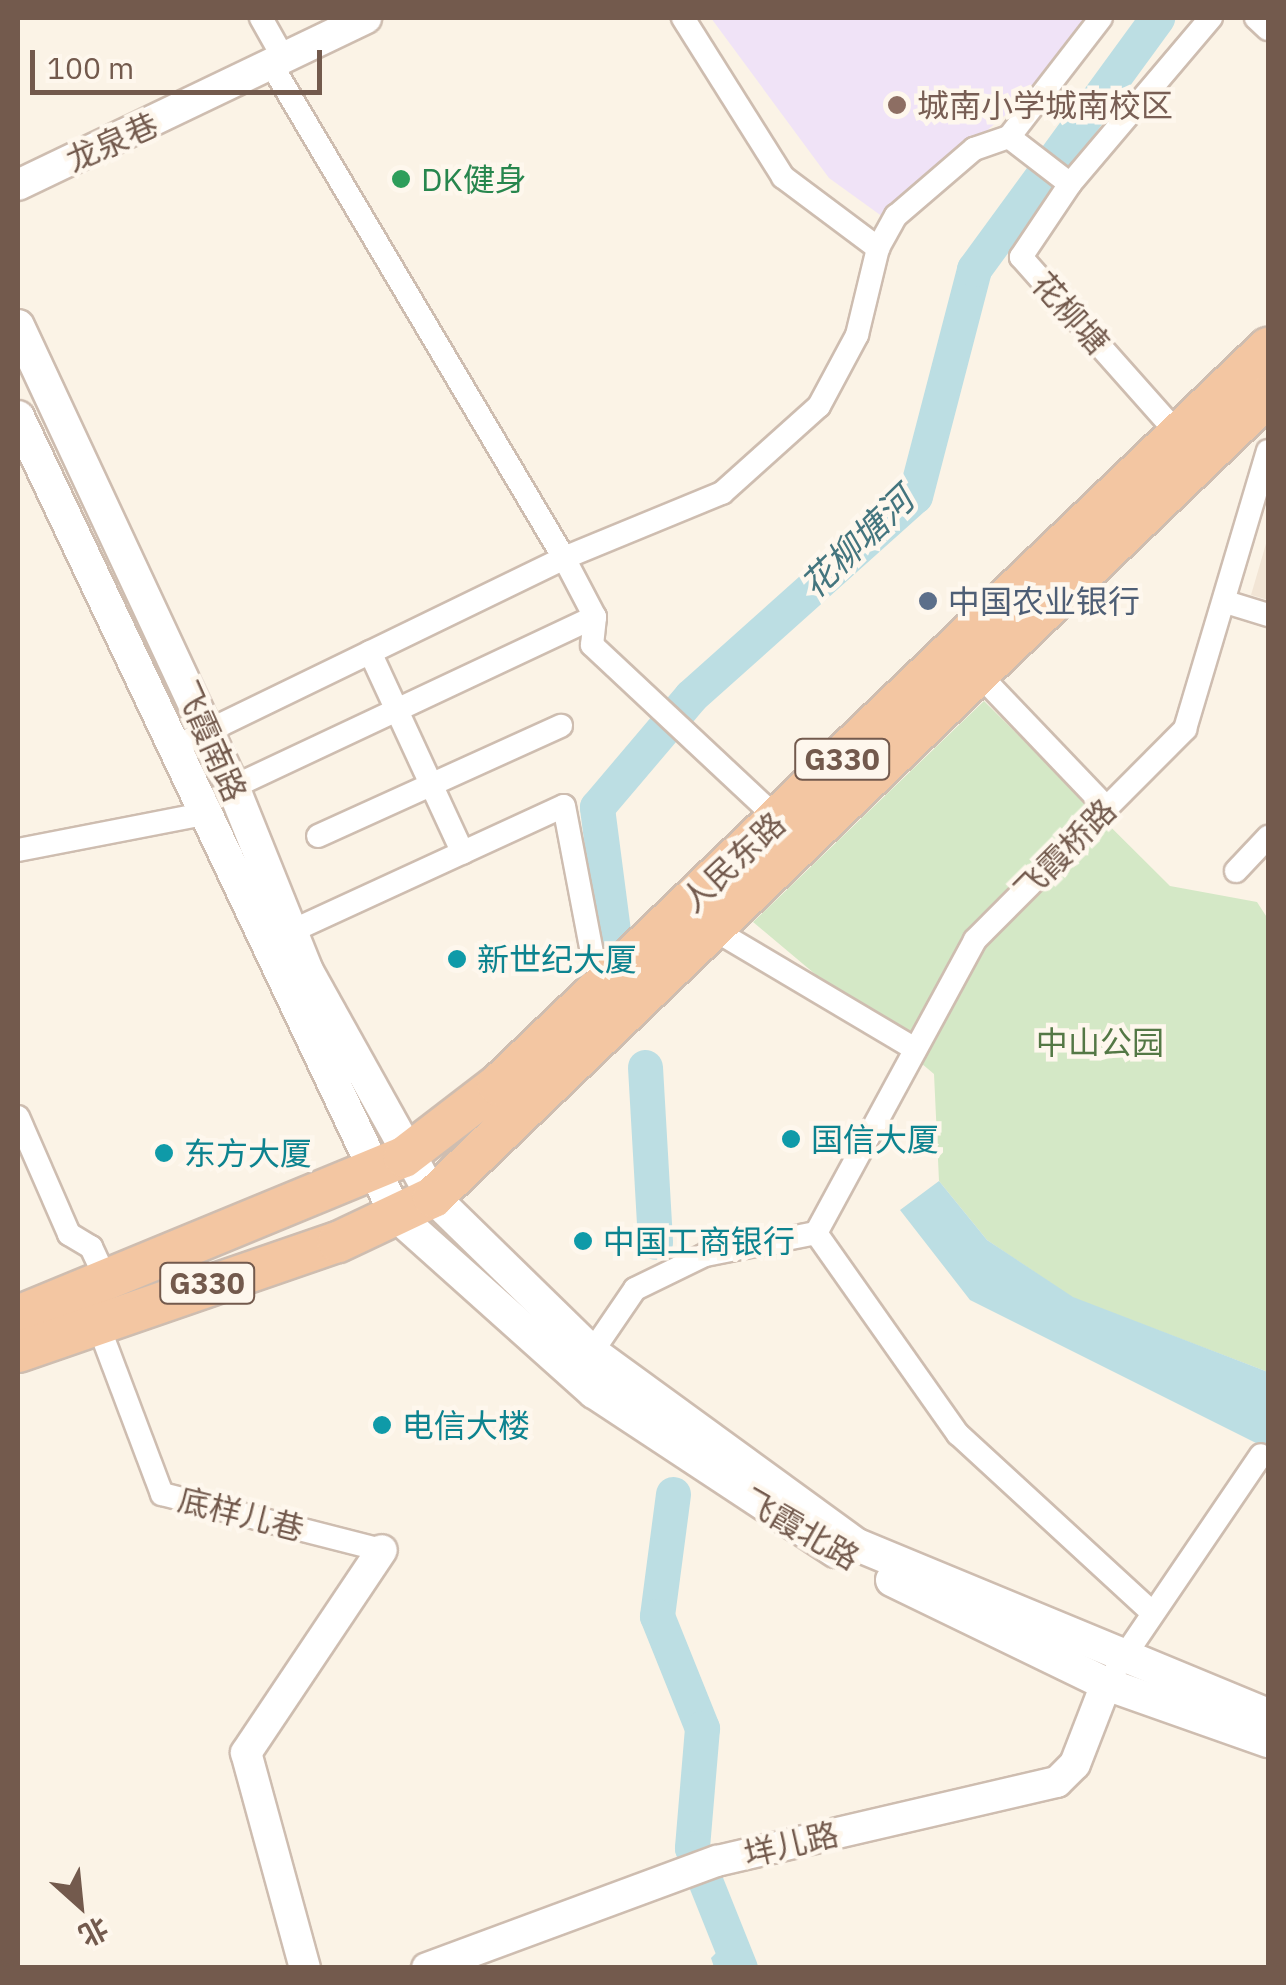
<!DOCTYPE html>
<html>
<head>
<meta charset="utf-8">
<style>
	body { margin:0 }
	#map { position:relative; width:1286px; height:1985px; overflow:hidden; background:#fbf3e6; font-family:"IBM Plex Sans","Noto Sans SC",sans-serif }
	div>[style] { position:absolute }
	.residential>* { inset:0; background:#f2e5d5 }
	.education>* { inset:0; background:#f0e3f7 }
	.green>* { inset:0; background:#d4e8c6 }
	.water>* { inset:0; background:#bcdee3 }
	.river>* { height:35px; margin:-17.5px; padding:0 17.5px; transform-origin:17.5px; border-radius:17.5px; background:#bcdee3 }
	.roads { filter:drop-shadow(2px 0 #cebdb0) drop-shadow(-2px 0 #cebdb0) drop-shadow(0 2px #cebdb0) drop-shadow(0 -2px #cebdb0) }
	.minor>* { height:22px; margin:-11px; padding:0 11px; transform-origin:11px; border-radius:11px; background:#fff }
	.tertiary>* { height:30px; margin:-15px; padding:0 15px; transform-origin:15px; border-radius:15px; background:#fff }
	.secondary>* { height:32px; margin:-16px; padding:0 16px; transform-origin:16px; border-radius:16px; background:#fff }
	.trunk>* { height:40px; margin:-20px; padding:0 20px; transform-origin:20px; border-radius:20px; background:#f3c6a2 }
	.dots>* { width:28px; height:28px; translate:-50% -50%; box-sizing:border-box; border:5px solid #fef7ed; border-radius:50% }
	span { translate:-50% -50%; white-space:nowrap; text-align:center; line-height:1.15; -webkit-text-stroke:9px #fef7ed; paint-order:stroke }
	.shield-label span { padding:2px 8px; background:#fef7ed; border:2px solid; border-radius:8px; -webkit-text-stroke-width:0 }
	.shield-label { font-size:30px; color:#735a4d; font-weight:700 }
	.education-label { font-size:32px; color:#785e54 }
	.left { translate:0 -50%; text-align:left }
	.street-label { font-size:32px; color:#735a4d }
	.leisure-label { font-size:32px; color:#27864d }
	.service-label { font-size:32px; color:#4e5e75 }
	.culture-label { font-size:32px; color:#0d838f }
	.park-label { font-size:32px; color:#547845 }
	.water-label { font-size:35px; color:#44757e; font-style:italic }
	.frame { position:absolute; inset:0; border:20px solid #735a4d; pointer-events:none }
	.north { position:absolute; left:30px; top:1855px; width:100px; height:100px; -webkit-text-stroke:8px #fef7ed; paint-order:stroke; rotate:153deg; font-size:28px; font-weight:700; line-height:40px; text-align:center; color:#735a4d }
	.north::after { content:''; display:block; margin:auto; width:35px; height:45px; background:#735a4d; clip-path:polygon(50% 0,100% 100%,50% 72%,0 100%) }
	.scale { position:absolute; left:30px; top:50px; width:292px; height:45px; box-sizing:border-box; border:5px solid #735a4d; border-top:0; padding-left:12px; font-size:30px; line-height:35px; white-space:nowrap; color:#735a4d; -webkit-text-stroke:8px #fef7ed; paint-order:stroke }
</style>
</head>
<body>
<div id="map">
	<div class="residential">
		<div style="clip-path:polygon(1268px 537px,1268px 600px,1251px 595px)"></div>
	</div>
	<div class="education">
		<div style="clip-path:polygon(711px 18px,1098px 18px,1105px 32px,883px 217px,829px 178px)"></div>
	</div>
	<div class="green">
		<div style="clip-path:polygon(984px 701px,1170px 886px,1257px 902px,1268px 919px,1268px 1372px,1073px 1298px,987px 1240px,939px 1181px,934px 1074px,753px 922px)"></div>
	</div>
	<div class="water">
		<div style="clip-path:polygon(939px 1181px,987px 1240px,1073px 1297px,1268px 1372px,1268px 1449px,970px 1300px,900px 1210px)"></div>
		<div style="clip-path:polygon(738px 1931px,754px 1967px,714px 1967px,711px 1958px)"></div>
	</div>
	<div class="river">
		<div style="left:613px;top:931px;width:125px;rotate:-97.4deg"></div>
		<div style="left:597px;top:807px;width:145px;rotate:-49.7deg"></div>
		<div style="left:691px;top:696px;width:300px;rotate:-41.8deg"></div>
		<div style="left:915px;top:496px;width:235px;rotate:-75.4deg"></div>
		<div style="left:974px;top:269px;width:311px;rotate:-53.9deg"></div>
		<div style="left:645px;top:1067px;width:175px;rotate:86.7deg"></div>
		<div style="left:673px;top:1494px;width:123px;rotate:97.5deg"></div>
		<div style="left:657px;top:1616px;width:121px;rotate:68.1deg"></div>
		<div style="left:702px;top:1728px;width:120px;rotate:94.8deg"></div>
		<div style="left:692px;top:1848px;width:129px;rotate:68.2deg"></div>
	</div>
	<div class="roads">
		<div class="minor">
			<div style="left:261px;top:18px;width:45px;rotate:60.6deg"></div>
			<div style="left:683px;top:18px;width:188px;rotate:57.8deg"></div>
			<div style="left:783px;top:177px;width:119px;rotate:36.8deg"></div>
			<div style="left:1256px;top:18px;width:16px;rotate:43deg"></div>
			<div style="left:274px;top:69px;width:569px;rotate:59.33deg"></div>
			<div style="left:564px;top:558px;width:67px;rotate:62.3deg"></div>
			<div style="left:595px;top:617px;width:28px;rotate:96deg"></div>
			<div style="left:592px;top:645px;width:256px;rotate:43.1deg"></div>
			<div style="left:1009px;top:137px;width:77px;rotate:37.6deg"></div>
			<div style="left:1070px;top:184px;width:218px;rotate:-49.7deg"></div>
			<div style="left:1070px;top:184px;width:88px;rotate:123.9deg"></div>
			<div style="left:1021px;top:257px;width:238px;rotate:48.4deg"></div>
			<div style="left:1229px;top:603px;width:41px;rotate:17.1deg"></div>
			<div style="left:370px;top:652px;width:221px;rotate:65.2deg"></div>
			<div style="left:976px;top:671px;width:190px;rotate:46.3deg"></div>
			<div style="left:173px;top:748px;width:435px;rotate:-25.9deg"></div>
			<div style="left:564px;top:558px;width:171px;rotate:-22.4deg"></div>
			<div style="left:722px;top:493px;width:130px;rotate:-41.9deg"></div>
			<div style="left:819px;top:406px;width:81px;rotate:-61.8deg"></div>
			<div style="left:857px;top:335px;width:89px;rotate:-76.4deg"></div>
			<div style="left:878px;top:248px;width:37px;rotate:-61deg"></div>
			<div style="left:896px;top:216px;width:103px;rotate:-40.7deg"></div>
			<div style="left:974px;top:149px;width:37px;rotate:-19deg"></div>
			<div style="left:1009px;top:137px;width:150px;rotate:-52.3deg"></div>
			<div style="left:233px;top:787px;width:400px;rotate:-25.2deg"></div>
			<div style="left:318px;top:836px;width:267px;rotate:-24.4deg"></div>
			<div style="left:18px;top:850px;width:188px;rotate:-11deg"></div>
			<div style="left:1236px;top:871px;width:47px;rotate:-46.7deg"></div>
			<div style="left:713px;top:929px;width:235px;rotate:30.7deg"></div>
			<div style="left:292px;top:931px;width:299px;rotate:-24.7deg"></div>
			<div style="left:564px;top:806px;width:160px;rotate:79.2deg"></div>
			<div style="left:18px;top:1117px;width:128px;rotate:66.4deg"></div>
			<div style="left:69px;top:1234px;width:26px;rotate:31deg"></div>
			<div style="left:91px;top:1247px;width:38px;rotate:65deg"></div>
			<div style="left:816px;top:1233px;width:246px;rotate:54.8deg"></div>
			<div style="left:958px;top:1434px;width:258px;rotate:42.6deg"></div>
			<div style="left:97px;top:1322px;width:184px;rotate:69.3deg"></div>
			<div style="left:162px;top:1494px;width:227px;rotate:14.3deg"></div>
			<div style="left:592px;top:1352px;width:76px;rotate:-55.7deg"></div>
			<div style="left:635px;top:1289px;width:78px;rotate:-25.9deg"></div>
			<div style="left:705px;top:1255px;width:113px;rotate:-11.2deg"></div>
			<div style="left:816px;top:1233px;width:333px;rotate:-61.5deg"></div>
			<div style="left:975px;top:940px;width:298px;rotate:-45.1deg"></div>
			<div style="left:1185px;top:729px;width:290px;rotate:-73.4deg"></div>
			<div style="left:1117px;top:1667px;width:256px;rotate:-55.8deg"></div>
		</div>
		<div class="tertiary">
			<div style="left:18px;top:185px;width:386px;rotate:-25.6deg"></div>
			<div style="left:305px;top:1968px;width:223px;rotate:-105.3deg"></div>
			<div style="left:246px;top:1753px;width:244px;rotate:-56.2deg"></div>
			<div style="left:427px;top:1968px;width:309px;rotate:-20.3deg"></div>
			<div style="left:717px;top:1861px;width:349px;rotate:-13.1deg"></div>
			<div style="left:1057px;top:1782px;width:25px;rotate:-45deg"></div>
			<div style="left:1075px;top:1764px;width:86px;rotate:-68.8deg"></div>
		</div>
		<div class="secondary">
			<div style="left:18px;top:326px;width:509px;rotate:65deg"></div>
			<div style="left:233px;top:787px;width:198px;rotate:68.1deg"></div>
			<div style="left:307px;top:971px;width:259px;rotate:60.9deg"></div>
			<div style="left:433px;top:1197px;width:222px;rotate:44.3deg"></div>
			<div style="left:592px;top:1352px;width:326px;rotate:36.1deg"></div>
			<div style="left:855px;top:1544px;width:447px;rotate:22.5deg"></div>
			<div style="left:18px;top:417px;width:883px;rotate:64.65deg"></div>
			<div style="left:396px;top:1215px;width:266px;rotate:41.8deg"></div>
			<div style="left:594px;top:1392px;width:289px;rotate:33.4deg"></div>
			<div style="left:892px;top:1580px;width:238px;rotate:25.9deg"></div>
			<div style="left:1106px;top:1684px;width:172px;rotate:19.4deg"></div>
		</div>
		<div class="trunk">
			<div style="left:18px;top:1316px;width:417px;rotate:-22.4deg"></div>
			<div style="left:404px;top:1157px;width:118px;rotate:-37.5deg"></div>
			<div style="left:498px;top:1085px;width:1066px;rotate:-43.75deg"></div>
			<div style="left:18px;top:1352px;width:338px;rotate:-19deg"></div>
			<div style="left:338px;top:1242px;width:105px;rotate:-25.3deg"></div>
			<div style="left:433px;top:1197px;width:1157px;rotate:-43.81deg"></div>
		</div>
	</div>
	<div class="dots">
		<div style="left:897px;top:105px;background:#8d6e63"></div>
		<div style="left:401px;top:179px;background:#2e9e5b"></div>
		<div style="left:928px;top:601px;background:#5c6f8a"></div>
		<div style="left:457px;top:959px;background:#0f9aa8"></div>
		<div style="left:791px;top:1139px;background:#0f9aa8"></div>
		<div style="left:164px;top:1153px;background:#0f9aa8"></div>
		<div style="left:583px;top:1241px;background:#0f9aa8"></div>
		<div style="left:382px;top:1425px;background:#0f9aa8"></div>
	</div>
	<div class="shield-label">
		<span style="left:842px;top:759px">G330</span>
		<span style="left:207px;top:1283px">G330</span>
	</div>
	<div class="education-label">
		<span class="left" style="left:917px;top:105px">城南小学城南校区</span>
	</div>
	<div class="street-label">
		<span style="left:112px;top:142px;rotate:-24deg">龙泉巷</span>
		<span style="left:1071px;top:313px;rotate:48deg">花柳塘</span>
		<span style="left:211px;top:741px;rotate:66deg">飞霞南路</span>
		<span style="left:1065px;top:850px;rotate:-45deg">飞霞桥路</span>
		<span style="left:733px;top:862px;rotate:-43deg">人民东路</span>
		<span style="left:241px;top:1514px;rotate:14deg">底样儿巷</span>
		<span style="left:801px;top:1529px;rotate:30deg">飞霞北路</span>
		<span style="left:791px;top:1844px;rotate:-13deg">垟儿路</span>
	</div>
	<div class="leisure-label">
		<span class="left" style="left:421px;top:179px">DK健身</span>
	</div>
	<div class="service-label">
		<span class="left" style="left:948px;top:601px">中国农业银行</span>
	</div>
	<div class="culture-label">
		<span class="left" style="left:477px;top:959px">新世纪大厦</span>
		<span class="left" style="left:811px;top:1139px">国信大厦</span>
		<span class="left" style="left:184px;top:1153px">东方大厦</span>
		<span class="left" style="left:603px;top:1241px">中国工商银行</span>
		<span class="left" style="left:402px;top:1425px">电信大楼</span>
	</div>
	<div class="park-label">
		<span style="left:1100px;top:1042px">中山公园</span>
	</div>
	<div class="water-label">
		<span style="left:857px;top:542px;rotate:-44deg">花柳塘河</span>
	</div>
	<div class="frame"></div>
	<div class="north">北</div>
	<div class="scale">100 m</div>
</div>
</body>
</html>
